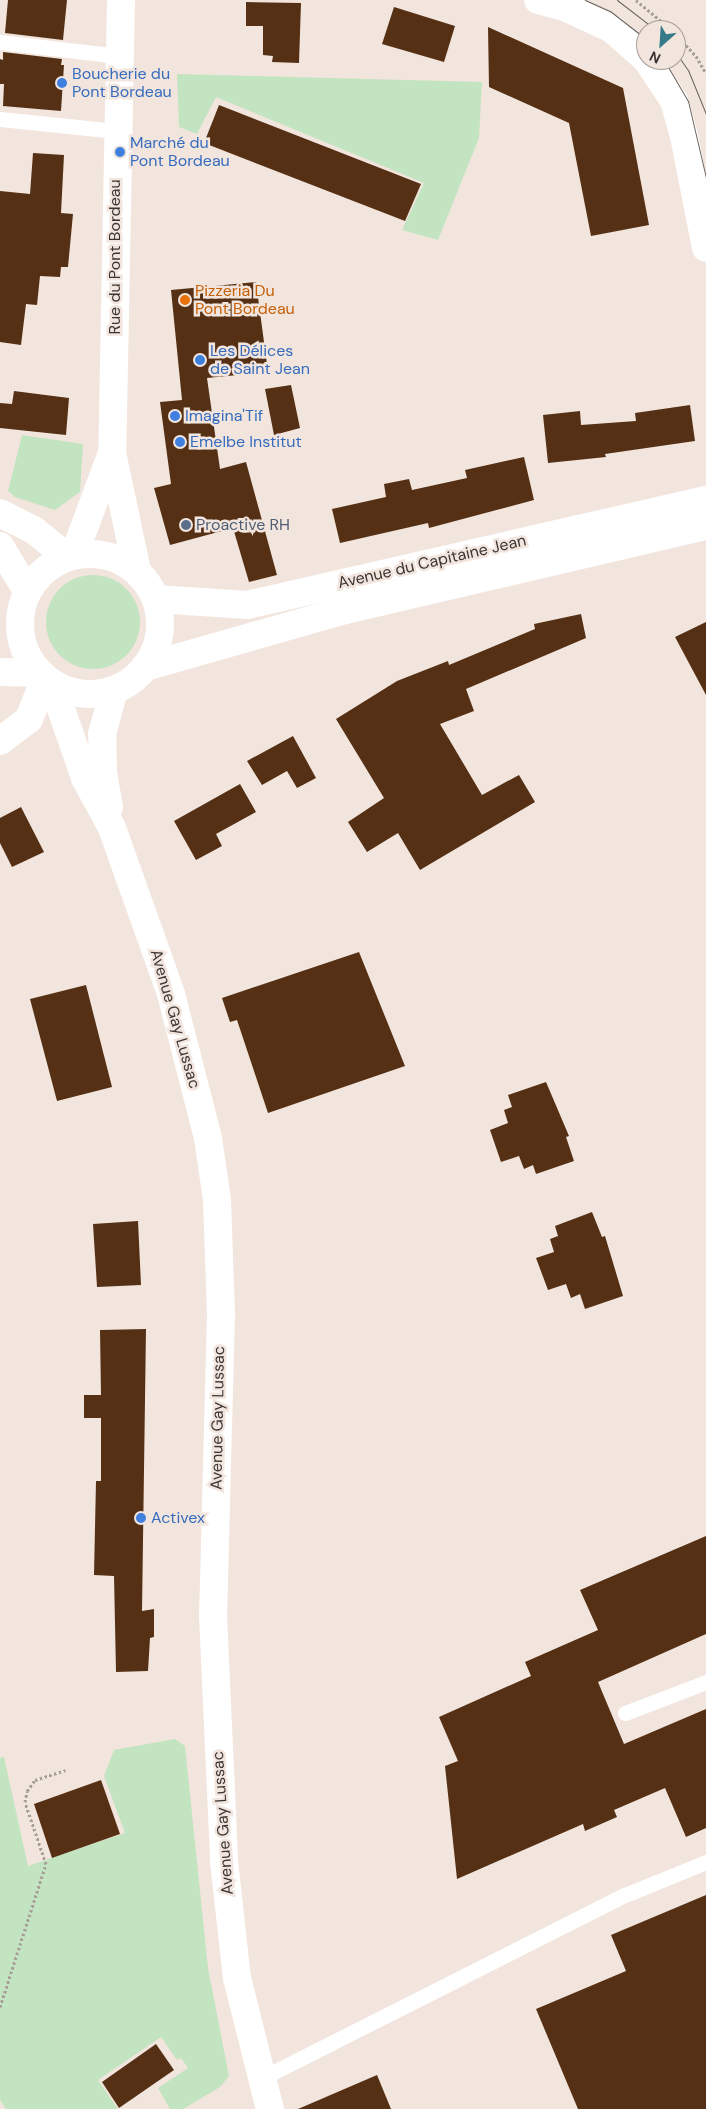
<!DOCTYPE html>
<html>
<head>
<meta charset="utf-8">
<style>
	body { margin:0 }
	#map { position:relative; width:706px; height:2109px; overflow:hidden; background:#f2e5dd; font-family:"DM Sans",sans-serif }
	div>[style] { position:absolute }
	.green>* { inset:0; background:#c3e4c0 }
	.round { border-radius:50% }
	.building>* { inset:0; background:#553014 }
	.path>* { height:3px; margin-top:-1.5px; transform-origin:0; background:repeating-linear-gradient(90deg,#a79e98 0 2.5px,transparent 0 5px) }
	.lane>* { height:15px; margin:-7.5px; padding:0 7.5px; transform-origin:7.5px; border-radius:7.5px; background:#fff }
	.street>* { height:28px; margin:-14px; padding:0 14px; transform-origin:14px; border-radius:14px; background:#fff }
	.secondary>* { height:28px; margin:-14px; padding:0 14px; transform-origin:14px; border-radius:14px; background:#fff }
	.secondary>.ring { margin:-14px; padding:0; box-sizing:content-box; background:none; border:28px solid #fff; border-radius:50% }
	.tram>* { height:1px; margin:-0.5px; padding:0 0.5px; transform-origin:0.5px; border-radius:0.5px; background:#69625e }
	.dots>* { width:14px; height:14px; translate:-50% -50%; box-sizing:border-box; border:2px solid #f2e5dd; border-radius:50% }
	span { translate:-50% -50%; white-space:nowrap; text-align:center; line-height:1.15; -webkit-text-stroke:5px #f2e5dd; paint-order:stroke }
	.shop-label { font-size:16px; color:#366cbe }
	.left { translate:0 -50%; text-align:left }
	.street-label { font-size:16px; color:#3b3633 }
	.food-label { font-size:16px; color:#c56008 }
	.service-label { font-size:16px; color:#4e5e75 }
	.north { position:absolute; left:636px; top:20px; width:50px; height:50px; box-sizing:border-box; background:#f2e5dd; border:1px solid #a99f99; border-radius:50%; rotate:206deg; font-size:14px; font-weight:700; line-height:20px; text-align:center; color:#3b3633 }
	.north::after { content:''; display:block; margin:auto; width:18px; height:22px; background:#367a89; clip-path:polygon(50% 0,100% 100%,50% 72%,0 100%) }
</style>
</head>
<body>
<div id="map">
	<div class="green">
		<div style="clip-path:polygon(177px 74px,482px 82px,479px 138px,438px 240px,402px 230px,424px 183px,216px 97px,197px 134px,179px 127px)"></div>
		<div style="clip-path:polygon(22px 435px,83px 444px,80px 492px,55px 510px,15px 497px,8px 491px)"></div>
		<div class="round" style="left:46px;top:575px;width:94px;height:94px"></div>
		<div style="clip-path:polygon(175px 1739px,185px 1746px,208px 1968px,229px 2076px,220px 2087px,183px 2109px,170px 2109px,158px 2088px,188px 2068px,181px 2058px,177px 2060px,161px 2037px,98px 2080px,118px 2109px,6px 2109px,0 2100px,0 1758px,4px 1757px,28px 1866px,125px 1833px,104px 1776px,114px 1750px)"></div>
	</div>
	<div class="building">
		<div style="clip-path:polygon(8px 0,67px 0,63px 40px,5px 33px)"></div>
		<div style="clip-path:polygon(246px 2px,301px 3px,299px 63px,272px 62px,273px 56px,263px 55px,263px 26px,246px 26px)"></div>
		<div style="clip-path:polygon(394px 7px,455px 26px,444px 62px,382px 44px)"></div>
		<div style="clip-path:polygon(488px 27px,623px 88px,649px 225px,591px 236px,569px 123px,489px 87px)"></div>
		<div style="clip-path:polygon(3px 52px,62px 59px,61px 65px,64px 65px,61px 111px,3px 106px,4px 84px,0 84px,0 59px,3px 60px)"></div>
		<div style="clip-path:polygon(219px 105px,421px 184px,405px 221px,204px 143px)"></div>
		<div style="clip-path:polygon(33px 153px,64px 155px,61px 213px,73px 214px,68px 267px,61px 267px,60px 277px,40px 276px,37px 305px,26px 304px,21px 345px,0 342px,0 191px,30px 194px)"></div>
		<div style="clip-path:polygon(256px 282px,268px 372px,207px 378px,220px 469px,246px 462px,277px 575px,249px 582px,233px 528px,170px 545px,154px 488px,171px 484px,160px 402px,182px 400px,171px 290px)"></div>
		<div style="clip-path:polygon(291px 385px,300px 428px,274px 435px,265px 389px)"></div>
		<div style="clip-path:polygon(14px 391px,69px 398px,66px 435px,0 428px,0 403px,12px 404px)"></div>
		<div style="clip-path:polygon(690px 405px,695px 441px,605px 454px,606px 457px,548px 463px,543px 415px,580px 411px,581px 425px,636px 421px,635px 413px)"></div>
		<div style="clip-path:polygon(524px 457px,534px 500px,429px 528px,428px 523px,340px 543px,332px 509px,386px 497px,384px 484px,409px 479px,412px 490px,467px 478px,465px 470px)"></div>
		<div style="clip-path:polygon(581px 614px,586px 638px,466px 689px,474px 711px,440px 724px,482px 795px,519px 775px,535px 802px,420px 870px,398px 833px,367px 852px,348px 822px,384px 798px,336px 719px,397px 681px,448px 661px,449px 665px,535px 629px,534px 624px)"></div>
		<div style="clip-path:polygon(706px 622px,706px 695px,675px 637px)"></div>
		<div style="clip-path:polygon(293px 736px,316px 778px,297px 788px,287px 771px,262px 785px,247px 761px)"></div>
		<div style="clip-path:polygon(240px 784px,256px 812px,216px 834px,222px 846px,196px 860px,174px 821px)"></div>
		<div style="clip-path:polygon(21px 807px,44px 852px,12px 867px,0 843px,0 818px)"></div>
		<div style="clip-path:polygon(359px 952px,405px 1066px,268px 1113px,237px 1020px,230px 1022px,222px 998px)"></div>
		<div style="clip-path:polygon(86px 985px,112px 1087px,57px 1101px,30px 999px)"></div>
		<div style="clip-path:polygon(546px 1082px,569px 1136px,566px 1137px,574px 1161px,536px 1174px,533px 1165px,524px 1169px,519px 1156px,501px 1162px,490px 1130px,508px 1123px,504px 1110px,512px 1107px,508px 1095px)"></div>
		<div style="clip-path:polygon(592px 1212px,602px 1237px,605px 1236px,623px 1296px,585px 1309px,580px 1294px,571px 1298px,566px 1284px,548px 1290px,536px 1258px,554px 1252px,550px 1239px,558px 1236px,555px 1226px)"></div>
		<div style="clip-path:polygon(138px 1221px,141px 1285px,97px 1287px,93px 1224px)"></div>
		<div style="clip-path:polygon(146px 1329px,142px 1611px,154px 1609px,154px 1637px,150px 1638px,148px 1671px,116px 1672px,114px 1576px,94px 1575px,96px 1481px,101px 1481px,101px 1418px,84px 1418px,84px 1395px,101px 1395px,100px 1330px)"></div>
		<div style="clip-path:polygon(706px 1536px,706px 1634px,598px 1682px,624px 1744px,706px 1709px,706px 1828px,686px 1837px,665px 1788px,614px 1810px,617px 1817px,585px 1831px,583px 1824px,457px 1879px,445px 1766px,458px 1761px,439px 1717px,531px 1676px,525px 1662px,598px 1630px,580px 1590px)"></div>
		<div style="clip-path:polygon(101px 1780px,120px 1834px,52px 1858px,34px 1804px)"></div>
		<div style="clip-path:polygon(706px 1895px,706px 2109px,578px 2109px,536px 2009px,626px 1971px,611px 1935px)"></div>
		<div style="clip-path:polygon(156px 2044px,174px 2070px,119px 2108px,102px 2082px)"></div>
		<div style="clip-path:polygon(377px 2075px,391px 2109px,298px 2109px)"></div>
	</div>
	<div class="path">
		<div style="left:636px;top:0;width:47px;rotate:39.8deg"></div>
		<div style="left:676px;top:34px;width:30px;rotate:48deg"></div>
		<div style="left:696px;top:56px;width:20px;rotate:60deg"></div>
		<div style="left:0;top:2007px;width:150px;rotate:-72.2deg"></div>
		<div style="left:46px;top:1864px;width:65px;rotate:-108.7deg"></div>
		<div style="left:25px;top:1802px;width:11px;rotate:-80deg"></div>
		<div style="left:27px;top:1791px;width:14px;rotate:-54deg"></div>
		<div style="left:35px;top:1780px;width:32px;rotate:-18deg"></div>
	</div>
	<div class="lane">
		<div style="left:0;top:42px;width:120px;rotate:6.7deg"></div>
		<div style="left:0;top:119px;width:117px;rotate:5.9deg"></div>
		<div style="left:625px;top:1713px;width:87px;rotate:-20.9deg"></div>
		<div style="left:262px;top:2078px;width:407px;rotate:-26.8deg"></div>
		<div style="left:625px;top:1895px;width:87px;rotate:-22.2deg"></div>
	</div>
	<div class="street">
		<div style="left:121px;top:0;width:453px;rotate:91.1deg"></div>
		<div style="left:112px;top:453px;width:121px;rotate:78deg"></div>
		<div style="left:538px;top:0;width:30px;rotate:15deg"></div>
		<div style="left:567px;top:8px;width:50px;rotate:25deg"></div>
		<div style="left:612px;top:29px;width:45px;rotate:41.4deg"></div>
		<div style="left:647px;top:60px;width:49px;rotate:56.6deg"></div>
		<div style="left:674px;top:101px;width:36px;rotate:74deg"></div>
		<div style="left:684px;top:136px;width:114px;rotate:78.9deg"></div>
		<div style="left:0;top:513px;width:39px;rotate:27deg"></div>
		<div style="left:35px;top:531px;width:41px;rotate:39.1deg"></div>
		<div style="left:0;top:546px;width:52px;rotate:59deg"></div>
		<div style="left:74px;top:555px;width:109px;rotate:-69.6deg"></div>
		<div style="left:52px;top:683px;width:101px;rotate:70.8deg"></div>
		<div style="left:85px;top:778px;width:57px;rotate:61.6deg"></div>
		<div style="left:112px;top:828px;width:176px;rotate:70.4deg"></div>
		<div style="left:171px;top:994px;width:149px;rotate:75.6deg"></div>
		<div style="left:208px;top:1138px;width:63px;rotate:81.7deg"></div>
		<div style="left:217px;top:1200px;width:113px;rotate:88deg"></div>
		<div style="left:221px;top:1313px;width:302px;rotate:91.5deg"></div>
		<div style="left:213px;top:1615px;width:246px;rotate:87.4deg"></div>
		<div style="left:224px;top:1861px;width:118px;rotate:83.7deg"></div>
		<div style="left:237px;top:1978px;width:135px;rotate:75.9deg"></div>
		<div style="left:109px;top:807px;width:35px;rotate:-100deg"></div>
		<div style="left:103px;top:773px;width:39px;rotate:-91deg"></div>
		<div style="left:102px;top:734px;width:46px;rotate:-74.7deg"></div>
	</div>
	<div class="secondary">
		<div class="ring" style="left:20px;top:554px;width:112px;height:112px"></div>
		<div style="left:156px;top:599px;width:91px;rotate:3.8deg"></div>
		<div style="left:247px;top:605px;width:471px;rotate:-12.9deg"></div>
		<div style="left:145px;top:667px;width:208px;rotate:-15.9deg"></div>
		<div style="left:345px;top:610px;width:371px;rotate:-13.1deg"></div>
		<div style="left:0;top:672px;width:40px;rotate:1.4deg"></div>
		<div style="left:0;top:741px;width:36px;rotate:-37deg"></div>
		<div style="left:29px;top:719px;width:44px;rotate:-68.7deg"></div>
	</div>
	<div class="tram">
		<div style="left:585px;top:0;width:27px;rotate:24deg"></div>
		<div style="left:610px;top:11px;width:46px;rotate:37.9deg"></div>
		<div style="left:617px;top:0;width:49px;rotate:37.6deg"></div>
		<div style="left:676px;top:53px;width:21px;rotate:55deg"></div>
		<div style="left:688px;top:70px;width:48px;rotate:67.8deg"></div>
		<div style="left:664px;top:60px;width:48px;rotate:59.7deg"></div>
		<div style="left:688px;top:101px;width:79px;rotate:76.8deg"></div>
	</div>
	<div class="dots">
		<div style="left:62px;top:83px;background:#3f7fe0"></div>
		<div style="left:120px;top:152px;background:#3f7fe0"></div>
		<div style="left:185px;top:300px;background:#e8710a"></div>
		<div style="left:200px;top:360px;background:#3f7fe0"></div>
		<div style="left:175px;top:416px;background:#3f7fe0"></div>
		<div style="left:180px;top:442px;background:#3f7fe0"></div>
		<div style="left:186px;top:525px;background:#5c6f8a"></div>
		<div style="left:141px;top:1518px;background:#3f7fe0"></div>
	</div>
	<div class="shop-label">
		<span class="left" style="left:72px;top:83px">Boucherie du<br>Pont Bordeau</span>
		<span class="left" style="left:130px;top:152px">Marché du<br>Pont Bordeau</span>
		<span class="left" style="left:210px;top:360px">Les Délices<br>de Saint Jean</span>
		<span class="left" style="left:185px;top:416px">Imagina'Tif</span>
		<span class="left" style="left:190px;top:442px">Emelbe Institut</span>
		<span class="left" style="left:151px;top:1518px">Activex</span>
	</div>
	<div class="street-label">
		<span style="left:115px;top:257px;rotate:-90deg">Rue du Pont Bordeau</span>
		<span style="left:432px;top:562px;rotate:-13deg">Avenue du Capitaine Jean</span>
		<span style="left:175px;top:1019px;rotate:74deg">Avenue Gay Lussac</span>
		<span style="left:218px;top:1418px;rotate:-89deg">Avenue Gay Lussac</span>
		<span style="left:223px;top:1823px;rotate:-94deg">Avenue Gay Lussac</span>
	</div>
	<div class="food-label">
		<span class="left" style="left:195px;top:300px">Pizzeria Du<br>Pont Bordeau</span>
	</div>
	<div class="service-label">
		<span class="left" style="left:196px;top:525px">Proactive RH</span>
	</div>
	<div class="north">N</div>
</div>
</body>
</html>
